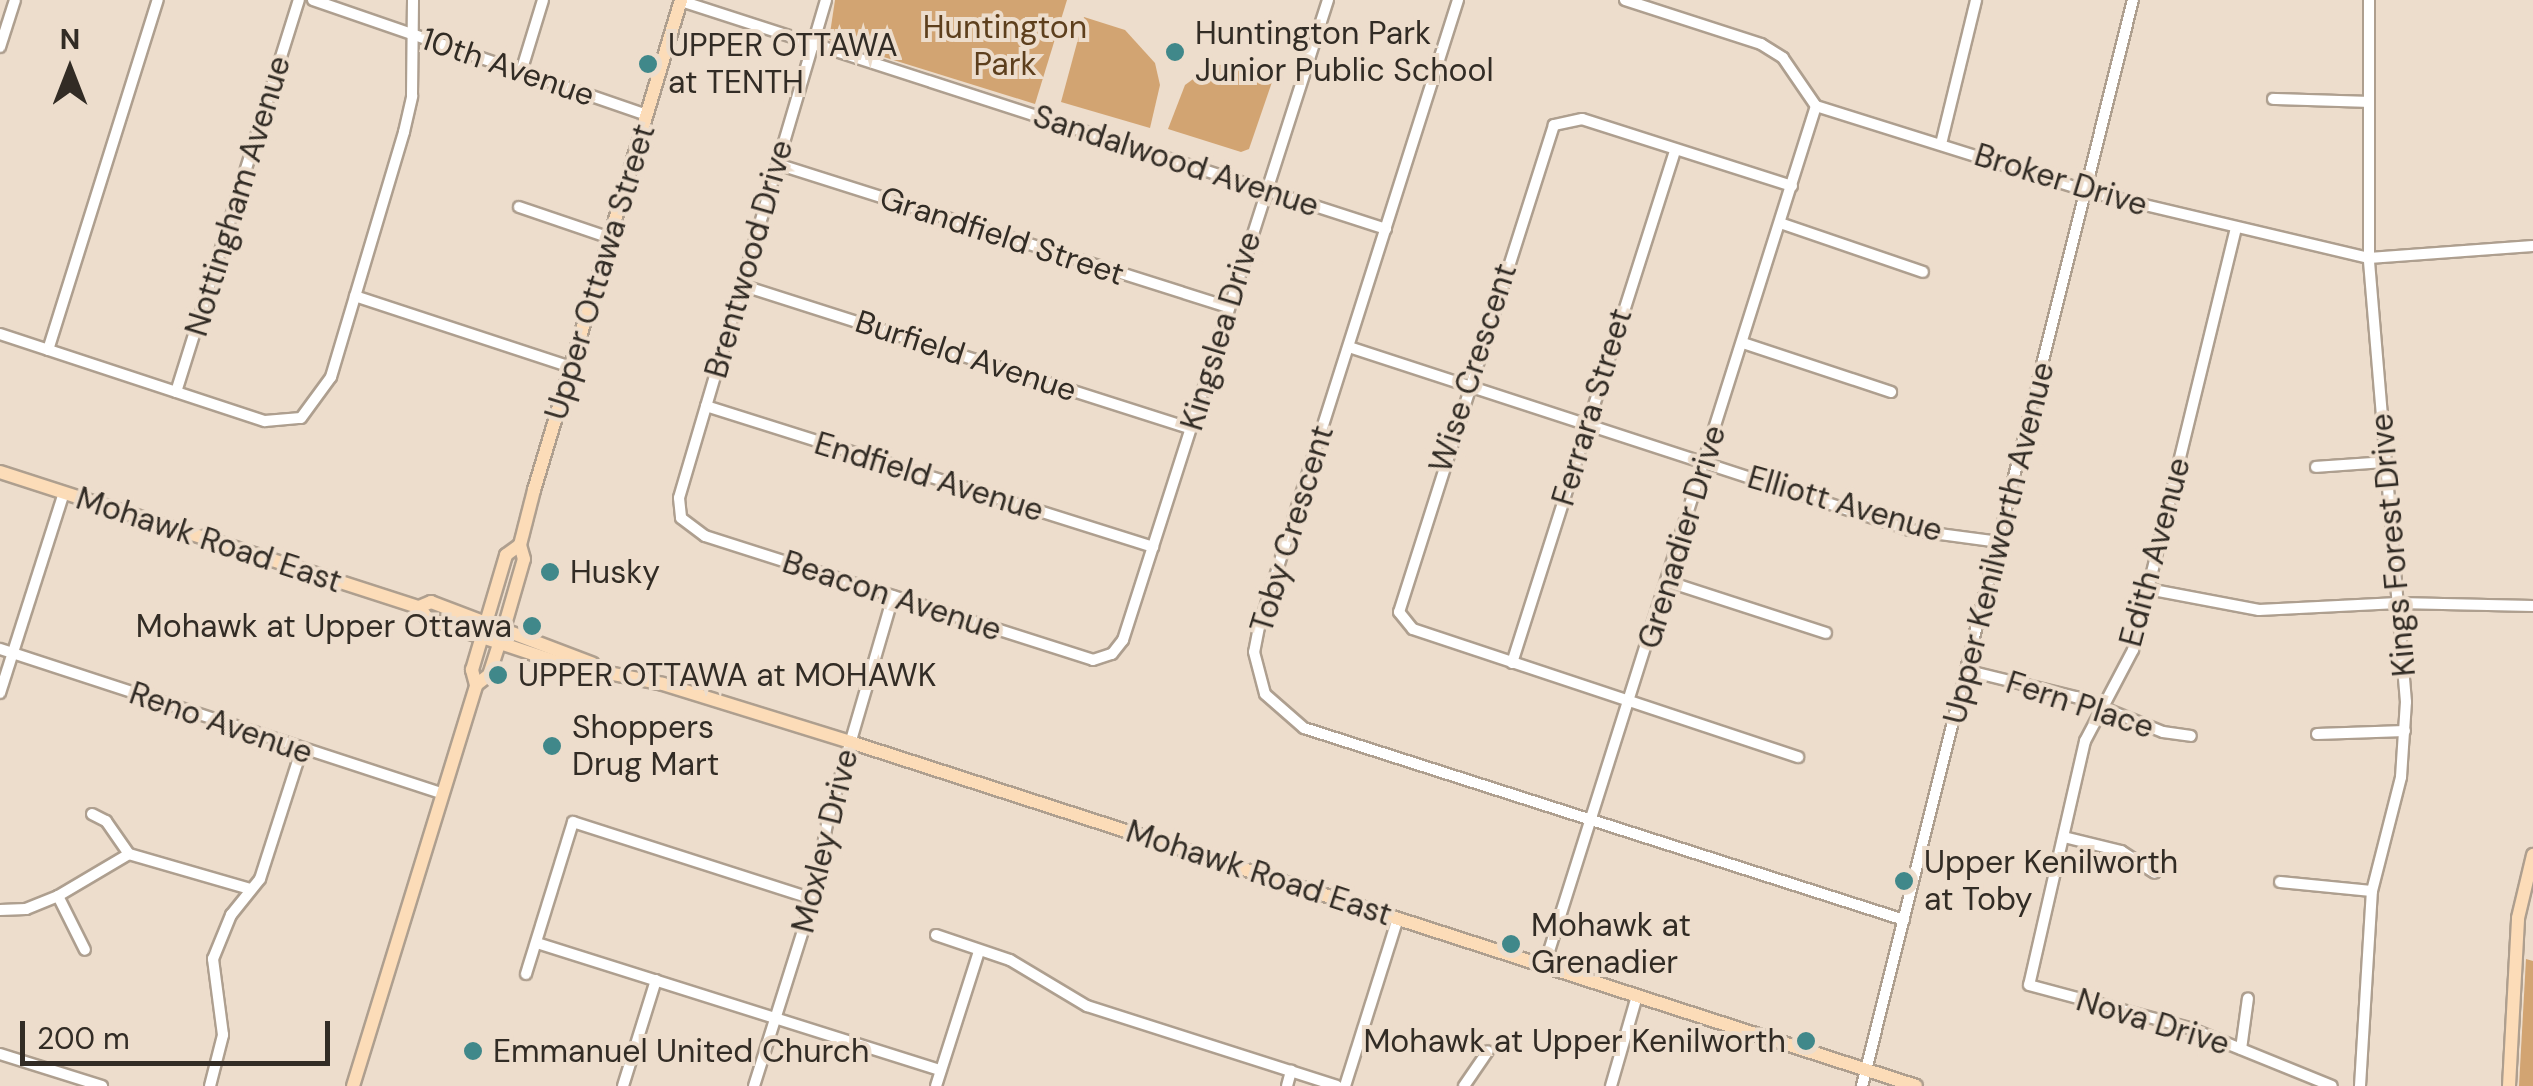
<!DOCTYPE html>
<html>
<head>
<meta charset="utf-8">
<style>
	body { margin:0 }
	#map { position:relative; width:2533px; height:1086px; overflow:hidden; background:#edddcc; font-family:"DM Sans",sans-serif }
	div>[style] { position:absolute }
	.green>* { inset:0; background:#d2a472 }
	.roads { filter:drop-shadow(2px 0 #ae9f8f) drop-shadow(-2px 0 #ae9f8f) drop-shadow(0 2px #ae9f8f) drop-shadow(0 -2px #ae9f8f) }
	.minor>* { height:10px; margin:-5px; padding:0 5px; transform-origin:5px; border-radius:5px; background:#fff }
	.major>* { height:12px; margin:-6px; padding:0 6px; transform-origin:6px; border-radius:6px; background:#fcdcb8 }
	.dots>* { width:28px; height:28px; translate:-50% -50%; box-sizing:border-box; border:5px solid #edddcc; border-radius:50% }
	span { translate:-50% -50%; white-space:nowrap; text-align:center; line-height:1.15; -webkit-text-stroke:8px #edddcc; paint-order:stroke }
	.park-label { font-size:32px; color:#5d3f1d }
	.poi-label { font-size:32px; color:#322c25 }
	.left { translate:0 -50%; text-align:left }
	.right { translate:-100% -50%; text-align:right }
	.street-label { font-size:32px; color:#322c25 }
	.north { position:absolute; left:20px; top:20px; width:100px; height:100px; -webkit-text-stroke:8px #edddcc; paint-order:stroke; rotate:0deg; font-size:28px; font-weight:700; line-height:40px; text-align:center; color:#322c25 }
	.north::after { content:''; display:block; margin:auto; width:35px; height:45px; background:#322c25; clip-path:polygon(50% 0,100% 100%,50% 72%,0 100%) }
	.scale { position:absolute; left:20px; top:1021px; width:310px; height:45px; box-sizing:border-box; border:5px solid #322c25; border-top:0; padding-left:12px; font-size:30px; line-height:35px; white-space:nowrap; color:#322c25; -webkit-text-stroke:8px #edddcc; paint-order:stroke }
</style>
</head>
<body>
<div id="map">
	<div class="green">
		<div style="clip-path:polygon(835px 0,1067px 0,1035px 104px,829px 40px)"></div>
		<div style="clip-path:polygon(1084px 17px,1125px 30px,1155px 63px,1160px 85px,1150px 128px,1061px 102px)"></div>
		<div style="clip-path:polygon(1227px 64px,1273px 79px,1249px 149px,1241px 152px,1168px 129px,1185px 85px,1211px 66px)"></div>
		<div style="clip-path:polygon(2526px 959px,2533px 961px,2533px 1086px,2519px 1086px)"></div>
	</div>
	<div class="roads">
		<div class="minor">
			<div style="left:313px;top:0;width:353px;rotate:19deg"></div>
			<div style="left:826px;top:0;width:519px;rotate:106.45deg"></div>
			<div style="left:679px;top:498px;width:20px;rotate:84deg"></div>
			<div style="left:681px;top:518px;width:30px;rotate:37deg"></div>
			<div style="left:705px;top:536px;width:407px;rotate:17.7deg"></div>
			<div style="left:1093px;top:660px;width:20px;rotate:-18deg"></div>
			<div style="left:1112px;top:654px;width:18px;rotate:-52deg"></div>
			<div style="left:1123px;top:640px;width:672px;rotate:-72.24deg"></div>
			<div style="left:1458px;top:0;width:658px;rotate:107.61deg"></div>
			<div style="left:1259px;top:627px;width:25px;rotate:101deg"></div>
			<div style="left:1254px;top:652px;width:43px;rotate:75.3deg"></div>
			<div style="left:1265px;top:694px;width:52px;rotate:41.1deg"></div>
			<div style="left:1304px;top:728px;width:630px;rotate:17.74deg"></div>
			<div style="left:1625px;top:0;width:143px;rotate:17.9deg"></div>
			<div style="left:1761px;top:44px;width:26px;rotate:32deg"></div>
			<div style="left:1783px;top:58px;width:58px;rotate:55.5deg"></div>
			<div style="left:1816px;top:106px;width:287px;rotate:17.4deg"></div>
			<div style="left:2090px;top:192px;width:287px;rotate:13.3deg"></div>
			<div style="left:2369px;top:258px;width:164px;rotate:-4.2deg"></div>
			<div style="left:681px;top:1px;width:741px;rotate:17.92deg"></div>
			<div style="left:0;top:47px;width:49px;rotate:-72.3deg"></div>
			<div style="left:521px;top:72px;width:75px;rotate:-73deg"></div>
			<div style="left:2273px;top:99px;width:93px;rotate:1.8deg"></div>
			<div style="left:1941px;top:144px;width:148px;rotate:-76.3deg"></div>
			<div style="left:777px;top:164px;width:473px;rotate:17.6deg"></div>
			<div style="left:1792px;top:186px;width:220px;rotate:-162.3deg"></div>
			<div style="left:1582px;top:119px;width:29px;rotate:168deg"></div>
			<div style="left:1554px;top:125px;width:511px;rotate:107.65deg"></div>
			<div style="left:1399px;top:612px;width:22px;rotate:51deg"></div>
			<div style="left:1413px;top:629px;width:406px;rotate:18.4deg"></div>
			<div style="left:519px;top:207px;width:96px;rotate:18.8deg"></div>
			<div style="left:1780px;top:223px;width:151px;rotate:18.9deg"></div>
			<div style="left:2236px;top:228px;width:434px;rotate:103.7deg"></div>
			<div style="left:2133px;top:650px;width:103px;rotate:117.8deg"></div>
			<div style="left:2085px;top:741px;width:250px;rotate:102.9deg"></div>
			<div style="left:2029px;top:985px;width:166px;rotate:15deg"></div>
			<div style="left:2189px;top:1028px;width:154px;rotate:22.1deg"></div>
			<div style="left:741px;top:285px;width:471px;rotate:17.7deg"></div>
			<div style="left:355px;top:296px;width:227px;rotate:18.2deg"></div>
			<div style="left:0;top:334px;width:279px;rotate:18.2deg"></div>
			<div style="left:265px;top:421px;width:36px;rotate:-5deg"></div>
			<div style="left:301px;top:418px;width:51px;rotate:-53.8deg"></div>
			<div style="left:331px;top:377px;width:256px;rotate:-73.4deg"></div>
			<div style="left:404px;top:132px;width:37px;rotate:-77deg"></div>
			<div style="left:412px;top:96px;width:96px;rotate:-89.4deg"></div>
			<div style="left:1743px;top:343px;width:156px;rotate:18.3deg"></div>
			<div style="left:1349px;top:347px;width:590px;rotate:18.07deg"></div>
			<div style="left:1910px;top:530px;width:91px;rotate:7.6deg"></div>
			<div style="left:48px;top:350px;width:367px;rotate:-72.6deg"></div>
			<div style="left:176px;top:392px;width:411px;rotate:-72.6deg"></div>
			<div style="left:706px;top:406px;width:469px;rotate:17.5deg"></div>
			<div style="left:2316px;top:467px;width:70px;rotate:-4.1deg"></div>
			<div style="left:1669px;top:582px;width:165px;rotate:18deg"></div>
			<div style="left:2148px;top:589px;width:113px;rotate:10.7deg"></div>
			<div style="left:2259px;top:610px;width:139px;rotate:-2.9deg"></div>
			<div style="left:2398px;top:603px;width:135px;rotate:1.3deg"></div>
			<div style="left:0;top:649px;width:466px;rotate:18.1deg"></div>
			<div style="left:1512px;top:663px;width:537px;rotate:-72.34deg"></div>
			<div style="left:1969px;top:671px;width:110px;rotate:13.7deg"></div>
			<div style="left:2076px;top:697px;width:94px;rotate:21.9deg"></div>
			<div style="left:2163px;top:732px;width:28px;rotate:8deg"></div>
			<div style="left:0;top:693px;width:210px;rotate:-72.3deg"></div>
			<div style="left:2317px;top:734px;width:88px;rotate:-2deg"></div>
			<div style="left:92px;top:814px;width:16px;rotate:27deg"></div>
			<div style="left:106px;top:821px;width:40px;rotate:55.1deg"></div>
			<div style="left:2064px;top:837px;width:59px;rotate:13.8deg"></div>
			<div style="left:2121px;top:851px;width:40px;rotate:32.9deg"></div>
			<div style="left:2280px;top:882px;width:92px;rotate:5.6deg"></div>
			<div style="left:58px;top:896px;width:60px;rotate:63.4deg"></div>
			<div style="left:0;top:910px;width:26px;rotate:-2deg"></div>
			<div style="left:26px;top:909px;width:35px;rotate:-22deg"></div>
			<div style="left:58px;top:896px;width:82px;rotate:-30.6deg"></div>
			<div style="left:129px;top:854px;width:126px;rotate:16.1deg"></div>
			<div style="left:936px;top:935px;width:78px;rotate:18.7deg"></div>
			<div style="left:1010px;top:960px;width:90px;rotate:30.9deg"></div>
			<div style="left:1087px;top:1006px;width:262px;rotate:17.7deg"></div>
			<div style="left:537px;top:943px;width:423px;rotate:17.5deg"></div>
			<div style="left:1544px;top:967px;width:903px;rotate:-72.47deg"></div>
			<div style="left:526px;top:974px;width:159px;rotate:-72.8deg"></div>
			<div style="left:573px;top:822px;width:252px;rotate:17.8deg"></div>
			<div style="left:2241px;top:1049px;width:51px;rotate:-82.2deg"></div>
			<div style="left:0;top:1054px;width:107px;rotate:17.4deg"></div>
			<div style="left:210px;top:1086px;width:53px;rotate:-75.7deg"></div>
			<div style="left:223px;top:1035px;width:77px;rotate:-97.5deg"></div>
			<div style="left:213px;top:959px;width:48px;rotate:-67.8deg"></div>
			<div style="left:231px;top:915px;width:46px;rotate:-51.1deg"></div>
			<div style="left:260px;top:879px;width:134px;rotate:-72.2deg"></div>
			<div style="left:623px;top:1086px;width:111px;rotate:-72.7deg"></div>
			<div style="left:754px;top:1086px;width:196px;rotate:-72.5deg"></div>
			<div style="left:813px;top:899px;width:81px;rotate:-79.4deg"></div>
			<div style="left:828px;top:819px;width:232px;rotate:-73.7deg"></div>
			<div style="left:936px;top:1086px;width:142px;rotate:-72.3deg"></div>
			<div style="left:1287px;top:1086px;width:16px;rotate:-75deg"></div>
			<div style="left:1345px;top:1086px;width:176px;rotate:-72.5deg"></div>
			<div style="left:1464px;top:1086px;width:42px;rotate:-55.6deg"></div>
			<div style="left:1611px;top:1086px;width:94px;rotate:-73.9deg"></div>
			<div style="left:1862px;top:1086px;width:1119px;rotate:-75.99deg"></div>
			<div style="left:2360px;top:1086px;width:195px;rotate:-86.5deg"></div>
			<div style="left:2372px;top:891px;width:118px;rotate:-75.7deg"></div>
			<div style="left:2401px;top:777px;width:75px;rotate:-86.2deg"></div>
			<div style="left:2406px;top:702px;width:446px;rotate:-94.8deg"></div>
			<div style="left:2369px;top:258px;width:258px;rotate:-90deg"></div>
		</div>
		<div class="major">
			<div style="left:0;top:472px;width:440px;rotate:17.9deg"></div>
			<div style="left:419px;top:607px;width:13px;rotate:-23deg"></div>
			<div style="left:431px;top:602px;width:173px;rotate:20.9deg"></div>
			<div style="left:419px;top:607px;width:15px;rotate:53deg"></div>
			<div style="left:428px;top:619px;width:142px;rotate:18.4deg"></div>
			<div style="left:563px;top:664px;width:102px;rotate:11.3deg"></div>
			<div style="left:663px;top:684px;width:196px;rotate:17.2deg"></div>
			<div style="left:850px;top:742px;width:1120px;rotate:17.88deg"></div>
			<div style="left:476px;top:685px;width:16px;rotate:-38deg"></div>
			<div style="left:489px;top:675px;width:35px;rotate:-72deg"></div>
			<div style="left:500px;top:642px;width:86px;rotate:-73.9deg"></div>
			<div style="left:524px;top:559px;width:15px;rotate:-106deg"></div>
			<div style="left:520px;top:545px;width:57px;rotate:-75.7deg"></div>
			<div style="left:534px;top:490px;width:512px;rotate:-73.3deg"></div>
			<div style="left:353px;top:1086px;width:419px;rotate:-72.9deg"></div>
			<div style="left:476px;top:685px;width:16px;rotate:-105deg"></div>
			<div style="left:472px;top:670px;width:120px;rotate:-73.5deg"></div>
			<div style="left:506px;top:555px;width:17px;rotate:-36deg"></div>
			<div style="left:2509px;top:1086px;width:168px;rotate:-86.9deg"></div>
			<div style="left:2518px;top:918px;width:65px;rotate:-76.6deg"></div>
		</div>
	</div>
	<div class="dots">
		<div style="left:1175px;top:52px;background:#40888a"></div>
		<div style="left:648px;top:64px;background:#40888a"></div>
		<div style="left:550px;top:572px;background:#40888a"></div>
		<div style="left:532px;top:626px;background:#40888a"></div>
		<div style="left:498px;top:675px;background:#40888a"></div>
		<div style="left:552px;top:746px;background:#40888a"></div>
		<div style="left:1904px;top:881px;background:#40888a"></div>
		<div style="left:1511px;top:944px;background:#40888a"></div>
		<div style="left:1806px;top:1041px;background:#40888a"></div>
		<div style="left:473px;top:1051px;background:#40888a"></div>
	</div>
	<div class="park-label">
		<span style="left:1005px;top:46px">Huntington<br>Park</span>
	</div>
	<div class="poi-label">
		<span class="left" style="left:1195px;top:52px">Huntington Park<br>Junior Public School</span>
		<span class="left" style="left:668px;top:64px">UPPER OTTAWA<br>at TENTH</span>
		<span class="left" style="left:570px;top:572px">Husky</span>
		<span class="right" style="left:512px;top:626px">Mohawk at Upper Ottawa</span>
		<span class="left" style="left:518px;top:675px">UPPER OTTAWA at MOHAWK</span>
		<span class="left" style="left:572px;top:746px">Shoppers<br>Drug Mart</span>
		<span class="left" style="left:1924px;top:881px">Upper Kenilworth<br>at Toby</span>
		<span class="left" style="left:1531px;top:944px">Mohawk at<br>Grenadier</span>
		<span class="right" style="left:1786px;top:1041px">Mohawk at Upper Kenilworth</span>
		<span class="left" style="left:493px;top:1051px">Emmanuel United Church</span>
	</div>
	<div class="street-label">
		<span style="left:508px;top:67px;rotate:19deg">10th Avenue</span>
		<span style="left:1176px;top:161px;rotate:18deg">Sandalwood Avenue</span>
		<span style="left:2061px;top:180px;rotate:17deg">Broker Drive</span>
		<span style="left:238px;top:196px;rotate:-73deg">Nottingham Avenue</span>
		<span style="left:1002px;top:236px;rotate:18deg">Grandfield Street</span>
		<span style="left:749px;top:259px;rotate:-74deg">Brentwood Drive</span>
		<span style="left:600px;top:272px;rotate:-73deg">Upper Ottawa Street</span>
		<span style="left:1221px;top:331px;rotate:-73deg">Kingslea Drive</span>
		<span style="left:966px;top:356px;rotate:18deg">Burfield Avenue</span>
		<span style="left:1473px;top:368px;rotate:-72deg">Wise Crescent</span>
		<span style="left:1592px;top:407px;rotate:-73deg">Ferrara Street</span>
		<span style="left:929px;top:477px;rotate:17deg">Endfield Avenue</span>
		<span style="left:1845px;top:504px;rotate:16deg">Elliott Avenue</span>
		<span style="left:1292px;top:529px;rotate:-73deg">Toby Crescent</span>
		<span style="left:1682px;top:537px;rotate:-73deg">Grenadier Drive</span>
		<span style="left:209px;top:540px;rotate:18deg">Mohawk Road East</span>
		<span style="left:1999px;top:543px;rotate:-76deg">Upper Kenilworth Avenue</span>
		<span style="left:2393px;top:545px;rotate:-95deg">Kings Forest Drive</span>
		<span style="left:2155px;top:552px;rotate:-75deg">Edith Avenue</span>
		<span style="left:892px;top:596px;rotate:18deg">Beacon Avenue</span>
		<span style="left:2080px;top:705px;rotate:18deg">Fern Place</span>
		<span style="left:221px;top:723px;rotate:19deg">Reno Avenue</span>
		<span style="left:825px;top:841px;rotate:-76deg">Moxley Drive</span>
		<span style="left:1259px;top:873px;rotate:18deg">Mohawk Road East</span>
		<span style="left:2153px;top:1022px;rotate:17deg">Nova Drive</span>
	</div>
	<div class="north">N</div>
	<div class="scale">200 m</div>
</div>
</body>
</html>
